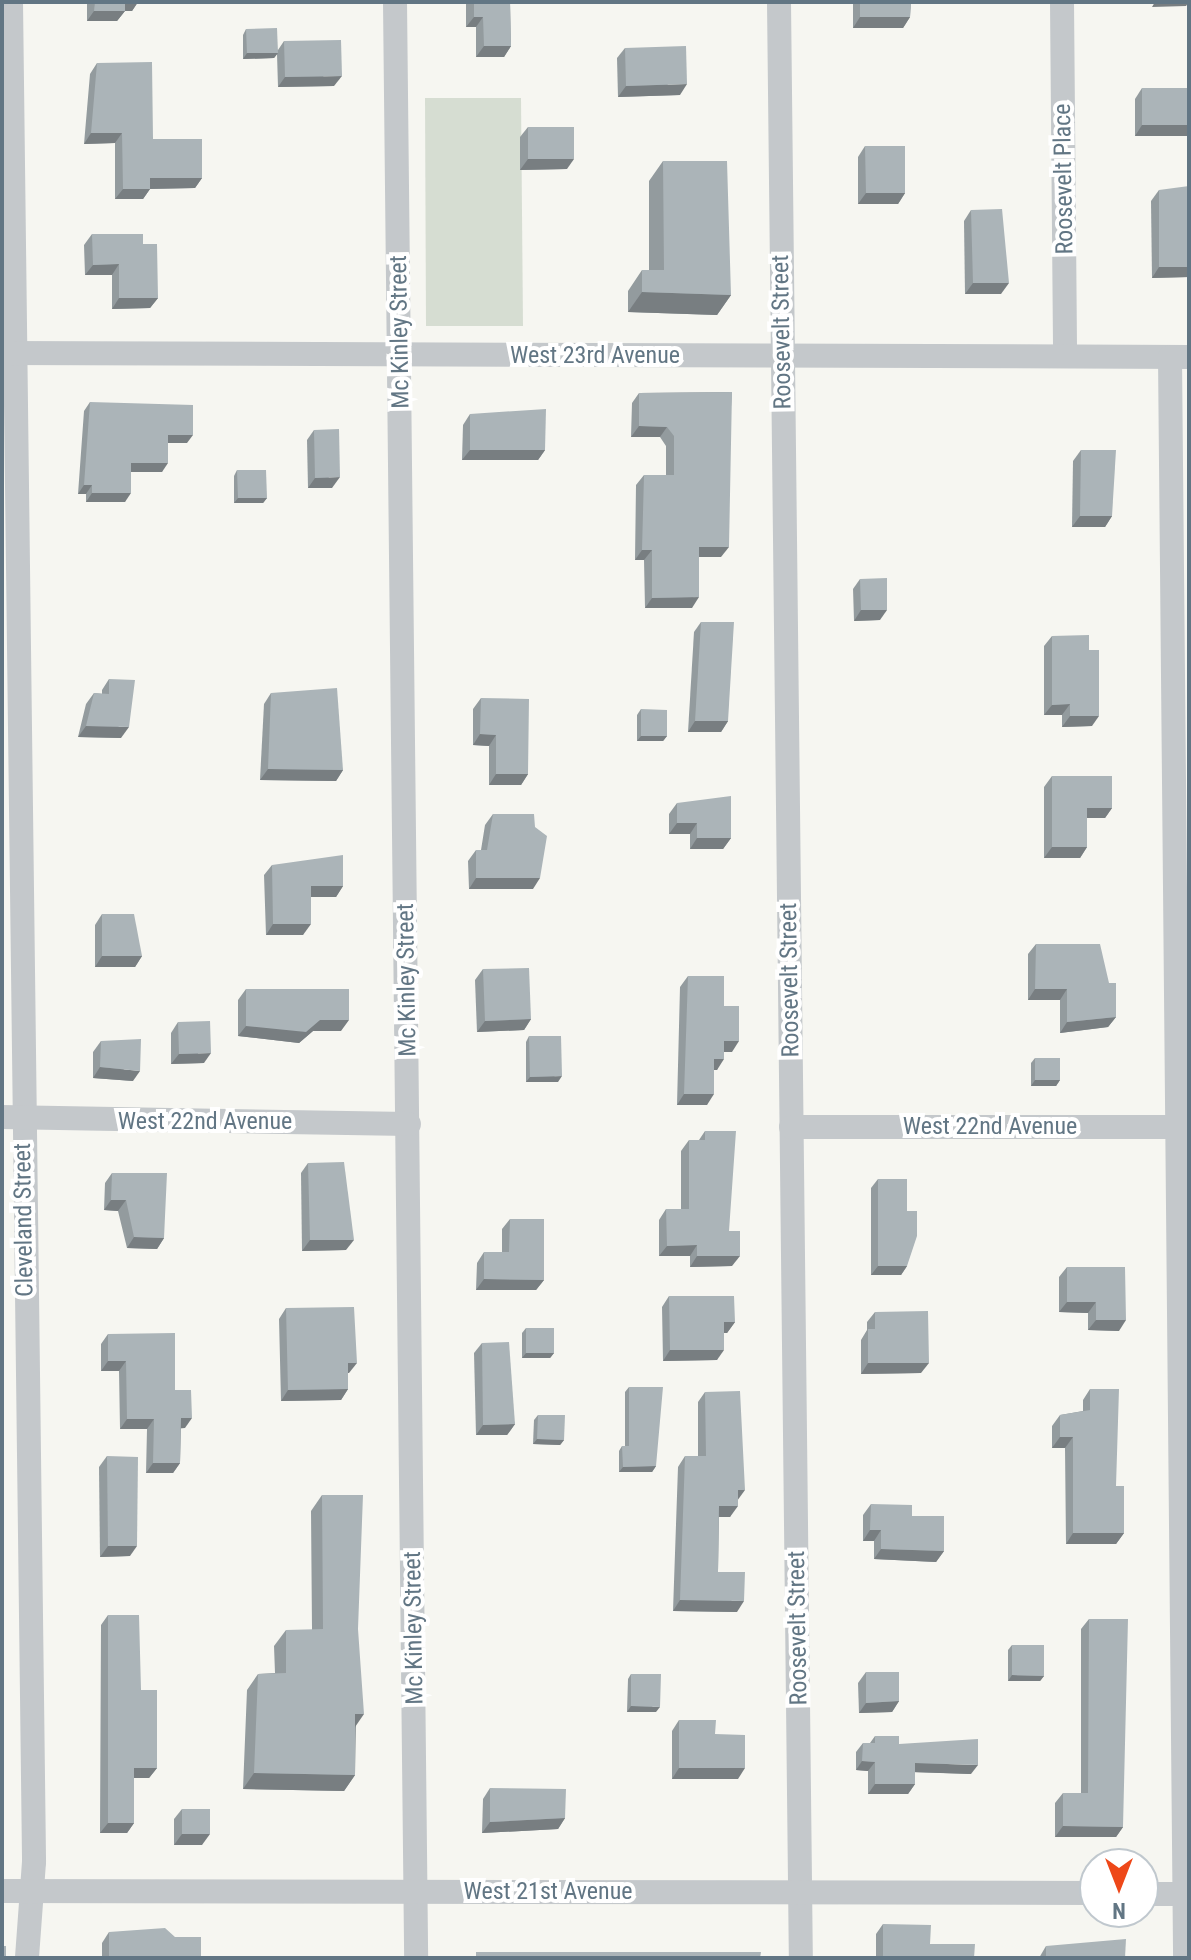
<!DOCTYPE html>
<html>
<head>
<meta charset="utf-8">
<style>
	body { margin:0 }
	#map { position:relative; width:1191px; height:1960px; overflow:hidden; background:#f6f6f1; font-family:"Roboto Condensed",sans-serif }
	div>[style] { position:absolute }
	.green>* { inset:0; background:#d6ddd2 }
	.minor>* { height:24px; margin:-12px; padding:0 12px; transform-origin:12px; border-radius:12px; background:#c4c8cb }
	.wall>* { inset:0; background:#939b9e }
	.shaded-wall>* { inset:0; background:#787e81 }
	.building>* { inset:0; background:#abb4b8 }
	span { translate:-50% -50%; white-space:nowrap; text-align:center; line-height:1.15; -webkit-text-stroke:8px #fff; paint-order:stroke }
	.street-label { font-size:24px; color:#627684 }
	.frame { position:absolute; inset:0; border:4px solid #627684; pointer-events:none }
	.north { position:absolute; left:1079px; top:1848px; width:80px; height:80px; box-sizing:border-box; background:#fff; border:2px solid #c0c8ce; border-radius:50%; rotate:180deg; font-size:22px; font-weight:700; line-height:32px; text-align:center; color:#627684 }
	.north::after { content:''; display:block; margin:auto; width:28px; height:36px; background:#ee4819; clip-path:polygon(50% 0,100% 100%,50% 72%,0 100%) }
</style>
</head>
<body>
<div id="map">
	<div class="green">
		<div style="clip-path:polygon(425px 98px,521px 98px,523px 326px,426px 326px)"></div>
	</div>
	<div class="minor">
		<div style="left:11px;top:2px;width:1860px;rotate:89.29deg"></div>
		<div style="left:34px;top:1862px;width:96px;rotate:94.2deg"></div>
		<div style="left:395px;top:2px;width:1956px;rotate:89.38deg"></div>
		<div style="left:779px;top:2px;width:1956px;rotate:89.36deg"></div>
		<div style="left:1062px;top:2px;width:354px;rotate:89.5deg"></div>
		<div style="left:2px;top:353px;width:1187px;rotate:0.19deg"></div>
		<div style="left:1170px;top:357px;width:1601px;rotate:89.46deg"></div>
		<div style="left:2px;top:1117px;width:407px;rotate:1deg"></div>
		<div style="left:791px;top:1127px;width:398px"></div>
		<div style="left:2px;top:1891px;width:1093px;rotate:0.1deg"></div>
		<div style="left:1143px;top:1894px;width:46px"></div>
	</div>
	<div class="wall">
		<div style="clip-path:polygon(87px 2px,138px 2px,132px 11px,125px 11px,117px 21px,87px 21px)"></div>
		<div style="clip-path:polygon(466px 2px,510px 2px,511px 46px,504px 57px,476px 57px,476px 27px,466px 27px)"></div>
		<div style="clip-path:polygon(853px 2px,911px 2px,910px 17px,903px 28px,853px 28px)"></div>
		<div style="clip-path:polygon(246px 29px,278px 50px,284px 41px,334px 86px,278px 87px,277px 54px,274px 58px,243px 59px,243px 35px)"></div>
		<div style="clip-path:polygon(625px 48px,680px 95px,618px 97px,617px 58px)"></div>
		<div style="clip-path:polygon(97px 63px,153px 139px,202px 178px,195px 188px,150px 189px,143px 199px,115px 199px,115px 143px,84px 144px,90px 74px)"></div>
		<div style="clip-path:polygon(1142px 88px,1187px 136px,1135px 136px,1135px 99px)"></div>
		<div style="clip-path:polygon(528px 127px,567px 169px,520px 170px,520px 137px)"></div>
		<div style="clip-path:polygon(865px 146px,905px 193px,898px 204px,858px 204px,858px 157px)"></div>
		<div style="clip-path:polygon(663px 161px,731px 295px,717px 315px,628px 312px,628px 291px,642px 270px,649px 270px,649px 181px)"></div>
		<div style="clip-path:polygon(1159px 190px,1189px 277px,1152px 278px,1151px 201px)"></div>
		<div style="clip-path:polygon(971px 210px,1001px 294px,965px 294px,964px 221px)"></div>
		<div style="clip-path:polygon(92px 234px,143px 244px,158px 298px,150px 308px,112px 309px,112px 275px,85px 275px,84px 245px)"></div>
		<div style="clip-path:polygon(732px 392px,721px 557px,699px 557px,692px 608px,645px 608px,644px 560px,635px 560px,636px 485px,644px 475px,666px 475px,666px 446px,660px 437px,631px 437px,632px 403px,639px 393px)"></div>
		<div style="clip-path:polygon(90px 402px,187px 443px,168px 443px,162px 472px,131px 472px,125px 502px,86px 502px,86px 494px,78px 494px,84px 411px)"></div>
		<div style="clip-path:polygon(470px 414px,545px 450px,538px 460px,462px 460px,463px 425px)"></div>
		<div style="clip-path:polygon(314px 430px,332px 488px,308px 488px,307px 440px)"></div>
		<div style="clip-path:polygon(1081px 450px,1112px 516px,1105px 527px,1072px 527px,1073px 461px)"></div>
		<div style="clip-path:polygon(237px 470px,267px 498px,263px 503px,234px 503px,234px 476px)"></div>
		<div style="clip-path:polygon(860px 579px,880px 620px,854px 621px,853px 589px)"></div>
		<div style="clip-path:polygon(701px 622px,728px 721px,721px 732px,688px 732px,694px 632px)"></div>
		<div style="clip-path:polygon(1052px 636px,1089px 650px,1092px 726px,1062px 727px,1062px 715px,1044px 715px,1044px 646px)"></div>
		<div style="clip-path:polygon(109px 679px,121px 738px,78px 737px,86px 704px,94px 693px,102px 694px,102px 690px)"></div>
		<div style="clip-path:polygon(271px 693px,343px 770px,336px 781px,260px 780px,264px 704px)"></div>
		<div style="clip-path:polygon(481px 698px,528px 774px,521px 785px,489px 785px,489px 746px,473px 745px,473px 709px)"></div>
		<div style="clip-path:polygon(641px 709px,667px 736px,663px 741px,637px 741px,637px 715px)"></div>
		<div style="clip-path:polygon(1052px 776px,1112px 808px,1105px 818px,1087px 818px,1087px 847px,1080px 858px,1044px 858px,1044px 787px)"></div>
		<div style="clip-path:polygon(677px 803px,731px 838px,723px 849px,690px 849px,690px 834px,669px 834px,669px 814px)"></div>
		<div style="clip-path:polygon(493px 814px,533px 889px,469px 889px,468px 861px,476px 850px,481px 850px,485px 825px)"></div>
		<div style="clip-path:polygon(272px 865px,343px 886px,336px 897px,311px 897px,303px 935px,266px 935px,264px 875px)"></div>
		<div style="clip-path:polygon(102px 914px,142px 956px,135px 967px,95px 967px,95px 925px)"></div>
		<div style="clip-path:polygon(1036px 944px,1116px 1017px,1108px 1027px,1060px 1033px,1060px 1000px,1028px 1000px,1028px 954px)"></div>
		<div style="clip-path:polygon(483px 969px,531px 1019px,524px 1030px,477px 1032px,475px 980px)"></div>
		<div style="clip-path:polygon(688px 976px,724px 1006px,732px 1052px,724px 1052px,717px 1070px,714px 1070px,707px 1105px,677px 1105px,680px 987px)"></div>
		<div style="clip-path:polygon(246px 989px,341px 1031px,313px 1031px,299px 1043px,238px 1036px,238px 1000px)"></div>
		<div style="clip-path:polygon(178px 1022px,204px 1063px,171px 1064px,171px 1033px)"></div>
		<div style="clip-path:polygon(529px 1036px,558px 1082px,526px 1082px,526px 1042px)"></div>
		<div style="clip-path:polygon(101px 1041px,133px 1081px,93px 1078px,93px 1052px)"></div>
		<div style="clip-path:polygon(1035px 1058px,1060px 1080px,1056px 1086px,1031px 1086px,1031px 1063px)"></div>
		<div style="clip-path:polygon(705px 1131px,729px 1231px,732px 1266px,690px 1267px,690px 1256px,659px 1256px,659px 1220px,666px 1209px,681px 1209px,681px 1151px,689px 1140px,699px 1140px)"></div>
		<div style="clip-path:polygon(308px 1163px,346px 1250px,302px 1251px,301px 1173px)"></div>
		<div style="clip-path:polygon(112px 1173px,164px 1238px,157px 1249px,127px 1248px,118px 1211px,104px 1210px,105px 1183px)"></div>
		<div style="clip-path:polygon(878px 1179px,907px 1266px,901px 1275px,871px 1275px,871px 1188px)"></div>
		<div style="clip-path:polygon(510px 1219px,544px 1280px,536px 1290px,476px 1290px,477px 1263px,484px 1252px,502px 1252px,502px 1229px)"></div>
		<div style="clip-path:polygon(1067px 1267px,1119px 1331px,1088px 1330px,1088px 1313px,1059px 1312px,1059px 1277px)"></div>
		<div style="clip-path:polygon(669px 1296px,735px 1322px,727px 1333px,724px 1333px,717px 1360px,663px 1361px,662px 1307px)"></div>
		<div style="clip-path:polygon(286px 1308px,349px 1373px,348px 1373px,348px 1389px,341px 1400px,281px 1401px,279px 1319px)"></div>
		<div style="clip-path:polygon(875px 1312px,921px 1373px,861px 1374px,861px 1340px,867px 1330px,867px 1322px)"></div>
		<div style="clip-path:polygon(526px 1328px,554px 1353px,550px 1358px,522px 1358px,522px 1333px)"></div>
		<div style="clip-path:polygon(108px 1334px,175px 1390px,185px 1428px,181px 1428px,180px 1463px,173px 1473px,146px 1473px,147px 1429px,120px 1429px,119px 1371px,101px 1371px,101px 1344px)"></div>
		<div style="clip-path:polygon(482px 1343px,515px 1424px,507px 1435px,476px 1435px,474px 1353px)"></div>
		<div style="clip-path:polygon(629px 1387px,656px 1466px,652px 1472px,619px 1472px,619px 1451px,622px 1446px,625px 1446px,625px 1392px)"></div>
		<div style="clip-path:polygon(1090px 1389px,1116px 1486px,1124px 1533px,1116px 1544px,1066px 1544px,1065px 1448px,1052px 1448px,1052px 1426px,1060px 1415px,1083px 1411px,1083px 1400px)"></div>
		<div style="clip-path:polygon(705px 1392px,738px 1500px,730px 1517px,719px 1517px,718px 1572px,737px 1612px,673px 1611px,678px 1467px,685px 1456px,698px 1456px,698px 1402px)"></div>
		<div style="clip-path:polygon(538px 1415px,564px 1440px,560px 1445px,533px 1444px,534px 1420px)"></div>
		<div style="clip-path:polygon(107px 1456px,130px 1556px,100px 1557px,99px 1467px)"></div>
		<div style="clip-path:polygon(322px 1495px,358px 1629px,355px 1775px,344px 1791px,243px 1789px,247px 1690px,258px 1674px,275px 1673px,274px 1646px,286px 1630px,312px 1630px,311px 1511px)"></div>
		<div style="clip-path:polygon(871px 1504px,912px 1516px,944px 1551px,936px 1562px,874px 1559px,874px 1541px,863px 1541px,863px 1515px)"></div>
		<div style="clip-path:polygon(108px 1615px,141px 1690px,157px 1768px,149px 1778px,134px 1778px,134px 1823px,127px 1833px,100px 1833px,101px 1625px)"></div>
		<div style="clip-path:polygon(1089px 1619px,1123px 1827px,1116px 1837px,1055px 1837px,1055px 1803px,1063px 1793px,1081px 1793px,1081px 1629px)"></div>
		<div style="clip-path:polygon(1012px 1645px,1044px 1676px,1040px 1681px,1008px 1681px,1008px 1650px)"></div>
		<div style="clip-path:polygon(866px 1672px,899px 1701px,892px 1712px,859px 1713px,858px 1683px)"></div>
		<div style="clip-path:polygon(631px 1674px,656px 1712px,627px 1712px,628px 1679px)"></div>
		<div style="clip-path:polygon(679px 1720px,715px 1734px,738px 1779px,672px 1779px,672px 1731px)"></div>
		<div style="clip-path:polygon(875px 1736px,899px 1744px,971px 1774px,915px 1772px,915px 1784px,908px 1794px,868px 1794px,868px 1771px,856px 1770px,856px 1752px,863px 1743px,870px 1743px)"></div>
		<div style="clip-path:polygon(490px 1788px,565px 1818px,558px 1829px,482px 1833px,483px 1799px)"></div>
		<div style="clip-path:polygon(182px 1809px,202px 1845px,174px 1845px,174px 1819px)"></div>
		<div style="clip-path:polygon(883px 1924px,930px 1944px,974px 1958px,876px 1958px,876px 1934px)"></div>
		<div style="clip-path:polygon(109px 1932px,201px 1958px,102px 1958px,102px 1943px)"></div>
		<div style="clip-path:polygon(1046px 1946px,1125px 1958px,1039px 1958px)"></div>
	</div>
	<div class="shaded-wall">
		<div style="clip-path:polygon(124px 2px,138px 2px,132px 11px,125px 11px,117px 21px,87px 21px,94px 11px)"></div>
		<div style="clip-path:polygon(1155px 2px,1189px 2px,1186px 6px,1152px 7px)"></div>
		<div style="clip-path:polygon(474px 17px,483px 17px,476px 27px,466px 27px)"></div>
		<div style="clip-path:polygon(860px 17px,910px 17px,903px 28px,853px 28px)"></div>
		<div style="clip-path:polygon(484px 46px,511px 46px,504px 57px,476px 57px)"></div>
		<div style="clip-path:polygon(247px 53px,278px 53px,274px 58px,243px 59px)"></div>
		<div style="clip-path:polygon(342px 76px,334px 86px,278px 87px,285px 77px)"></div>
		<div style="clip-path:polygon(687px 84px,680px 95px,618px 97px,626px 86px)"></div>
		<div style="clip-path:polygon(1142px 125px,1189px 125px,1189px 133px,1187px 136px,1135px 136px)"></div>
		<div style="clip-path:polygon(91px 133px,122px 133px,115px 143px,84px 144px)"></div>
		<div style="clip-path:polygon(528px 159px,574px 159px,567px 169px,520px 170px)"></div>
		<div style="clip-path:polygon(150px 178px,202px 178px,195px 188px,145px 189px,150px 189px,143px 199px,115px 199px,123px 189px)"></div>
		<div style="clip-path:polygon(866px 193px,905px 193px,898px 204px,858px 204px)"></div>
		<div style="clip-path:polygon(119px 264px,112px 275px,85px 275px,93px 265px)"></div>
		<div style="clip-path:polygon(1159px 267px,1189px 267px,1189px 277px,1152px 278px)"></div>
		<div style="clip-path:polygon(973px 283px,1009px 283px,1001px 294px,965px 294px)"></div>
		<div style="clip-path:polygon(642px 292px,731px 295px,717px 315px,628px 312px)"></div>
		<div style="clip-path:polygon(119px 298px,158px 298px,150px 308px,112px 309px)"></div>
		<div style="clip-path:polygon(639px 426px,667px 427px,660px 437px,631px 437px)"></div>
		<div style="clip-path:polygon(168px 435px,193px 435px,187px 443px,162px 443px)"></div>
		<div style="clip-path:polygon(470px 450px,545px 450px,538px 460px,462px 460px)"></div>
		<div style="clip-path:polygon(131px 463px,168px 463px,162px 472px,125px 472px)"></div>
		<div style="clip-path:polygon(340px 477px,332px 488px,308px 488px,315px 478px)"></div>
		<div style="clip-path:polygon(84px 485px,92px 485px,86px 494px,78px 494px)"></div>
		<div style="clip-path:polygon(92px 493px,131px 493px,125px 502px,86px 502px)"></div>
		<div style="clip-path:polygon(238px 498px,267px 498px,263px 503px,234px 503px)"></div>
		<div style="clip-path:polygon(1080px 516px,1112px 516px,1105px 527px,1072px 527px)"></div>
		<div style="clip-path:polygon(699px 547px,729px 547px,721px 557px,691px 557px)"></div>
		<div style="clip-path:polygon(642px 550px,652px 550px,644px 560px,635px 560px)"></div>
		<div style="clip-path:polygon(699px 597px,692px 608px,645px 608px,652px 598px)"></div>
		<div style="clip-path:polygon(861px 610px,887px 610px,880px 620px,854px 621px)"></div>
		<div style="clip-path:polygon(1070px 704px,1062px 715px,1044px 715px,1052px 705px)"></div>
		<div style="clip-path:polygon(1070px 716px,1099px 716px,1092px 726px,1062px 727px)"></div>
		<div style="clip-path:polygon(695px 721px,728px 721px,721px 732px,688px 732px)"></div>
		<div style="clip-path:polygon(86px 726px,129px 727px,121px 738px,78px 737px)"></div>
		<div style="clip-path:polygon(480px 734px,496px 735px,489px 746px,473px 745px)"></div>
		<div style="clip-path:polygon(641px 736px,667px 736px,663px 741px,637px 741px)"></div>
		<div style="clip-path:polygon(268px 769px,343px 770px,336px 781px,260px 780px)"></div>
		<div style="clip-path:polygon(496px 774px,528px 774px,521px 785px,489px 785px)"></div>
		<div style="clip-path:polygon(1087px 808px,1112px 808px,1105px 818px,1080px 818px)"></div>
		<div style="clip-path:polygon(677px 823px,697px 823px,690px 834px,669px 834px)"></div>
		<div style="clip-path:polygon(697px 838px,731px 838px,723px 849px,690px 849px)"></div>
		<div style="clip-path:polygon(1052px 847px,1087px 847px,1080px 858px,1044px 858px)"></div>
		<div style="clip-path:polygon(476px 878px,540px 878px,533px 889px,469px 889px)"></div>
		<div style="clip-path:polygon(311px 886px,343px 886px,336px 897px,303px 897px)"></div>
		<div style="clip-path:polygon(273px 924px,311px 924px,303px 935px,266px 935px)"></div>
		<div style="clip-path:polygon(102px 956px,142px 956px,135px 967px,95px 967px)"></div>
		<div style="clip-path:polygon(1035px 989px,1067px 989px,1060px 1000px,1028px 1000px)"></div>
		<div style="clip-path:polygon(1116px 1017px,1108px 1027px,1060px 1033px,1067px 1022px)"></div>
		<div style="clip-path:polygon(531px 1019px,524px 1030px,477px 1032px,485px 1021px)"></div>
		<div style="clip-path:polygon(320px 1020px,349px 1020px,341px 1031px,313px 1031px,299px 1043px,238px 1036px,246px 1026px)"></div>
		<div style="clip-path:polygon(724px 1041px,739px 1041px,732px 1052px,716px 1052px)"></div>
		<div style="clip-path:polygon(211px 1053px,204px 1063px,171px 1064px,179px 1054px)"></div>
		<div style="clip-path:polygon(714px 1059px,724px 1059px,717px 1070px,706px 1070px)"></div>
		<div style="clip-path:polygon(100px 1067px,140px 1071px,133px 1081px,93px 1078px)"></div>
		<div style="clip-path:polygon(562px 1076px,558px 1082px,526px 1082px,530px 1077px)"></div>
		<div style="clip-path:polygon(1035px 1080px,1060px 1080px,1056px 1086px,1031px 1086px)"></div>
		<div style="clip-path:polygon(684px 1094px,714px 1094px,707px 1105px,677px 1105px)"></div>
		<div style="clip-path:polygon(111px 1200px,126px 1200px,118px 1211px,104px 1210px)"></div>
		<div style="clip-path:polygon(134px 1237px,164px 1238px,157px 1249px,127px 1248px)"></div>
		<div style="clip-path:polygon(310px 1240px,354px 1240px,346px 1250px,302px 1251px)"></div>
		<div style="clip-path:polygon(697px 1245px,690px 1256px,659px 1256px,667px 1246px)"></div>
		<div style="clip-path:polygon(697px 1256px,740px 1256px,732px 1266px,690px 1267px)"></div>
		<div style="clip-path:polygon(878px 1266px,907px 1266px,901px 1275px,871px 1275px)"></div>
		<div style="clip-path:polygon(484px 1279px,544px 1280px,536px 1290px,476px 1290px)"></div>
		<div style="clip-path:polygon(1067px 1302px,1096px 1302px,1088px 1313px,1059px 1312px)"></div>
		<div style="clip-path:polygon(1096px 1320px,1126px 1320px,1119px 1331px,1088px 1330px)"></div>
		<div style="clip-path:polygon(724px 1322px,735px 1322px,727px 1333px,716px 1333px)"></div>
		<div style="clip-path:polygon(670px 1350px,724px 1350px,717px 1360px,663px 1361px)"></div>
		<div style="clip-path:polygon(526px 1353px,554px 1353px,550px 1358px,522px 1358px)"></div>
		<div style="clip-path:polygon(108px 1361px,126px 1361px,119px 1371px,101px 1371px)"></div>
		<div style="clip-path:polygon(348px 1363px,357px 1363px,349px 1373px,340px 1373px)"></div>
		<div style="clip-path:polygon(868px 1363px,929px 1363px,921px 1373px,861px 1374px)"></div>
		<div style="clip-path:polygon(348px 1389px,341px 1400px,281px 1401px,288px 1390px)"></div>
		<div style="clip-path:polygon(181px 1418px,192px 1418px,185px 1428px,174px 1429px)"></div>
		<div style="clip-path:polygon(127px 1419px,154px 1419px,147px 1429px,120px 1429px)"></div>
		<div style="clip-path:polygon(515px 1424px,507px 1435px,476px 1435px,483px 1425px)"></div>
		<div style="clip-path:polygon(1060px 1437px,1073px 1437px,1065px 1448px,1052px 1448px)"></div>
		<div style="clip-path:polygon(537px 1439px,564px 1440px,560px 1445px,533px 1444px)"></div>
		<div style="clip-path:polygon(153px 1463px,180px 1463px,173px 1473px,146px 1473px)"></div>
		<div style="clip-path:polygon(656px 1466px,652px 1472px,619px 1472px,623px 1467px)"></div>
		<div style="clip-path:polygon(738px 1490px,745px 1490px,737px 1501px)"></div>
		<div style="clip-path:polygon(719px 1506px,738px 1506px,730px 1517px,711px 1517px)"></div>
		<div style="clip-path:polygon(870px 1530px,881px 1530px,874px 1541px,863px 1541px)"></div>
		<div style="clip-path:polygon(1073px 1533px,1124px 1533px,1116px 1544px,1066px 1544px)"></div>
		<div style="clip-path:polygon(108px 1546px,137px 1546px,130px 1556px,100px 1557px)"></div>
		<div style="clip-path:polygon(881px 1549px,944px 1551px,936px 1562px,874px 1559px)"></div>
		<div style="clip-path:polygon(680px 1600px,744px 1601px,737px 1612px,673px 1611px)"></div>
		<div style="clip-path:polygon(1012px 1675px,1044px 1676px,1040px 1681px,1008px 1681px)"></div>
		<div style="clip-path:polygon(899px 1701px,892px 1712px,859px 1713px,866px 1703px)"></div>
		<div style="clip-path:polygon(631px 1706px,660px 1707px,656px 1712px,627px 1712px)"></div>
		<div style="clip-path:polygon(355px 1714px,364px 1714px,353px 1730px)"></div>
		<div style="clip-path:polygon(862px 1761px,875px 1762px,868px 1771px,856px 1770px)"></div>
		<div style="clip-path:polygon(915px 1763px,978px 1765px,971px 1774px,909px 1772px)"></div>
		<div style="clip-path:polygon(134px 1768px,157px 1768px,149px 1778px,126px 1778px)"></div>
		<div style="clip-path:polygon(679px 1768px,745px 1768px,738px 1779px,672px 1779px)"></div>
		<div style="clip-path:polygon(254px 1773px,355px 1775px,344px 1791px,243px 1789px)"></div>
		<div style="clip-path:polygon(875px 1784px,915px 1784px,908px 1794px,868px 1794px)"></div>
		<div style="clip-path:polygon(565px 1818px,558px 1829px,482px 1833px,490px 1822px)"></div>
		<div style="clip-path:polygon(108px 1823px,134px 1823px,127px 1833px,100px 1833px)"></div>
		<div style="clip-path:polygon(1063px 1826px,1123px 1827px,1116px 1837px,1055px 1837px)"></div>
		<div style="clip-path:polygon(182px 1834px,210px 1834px,202px 1845px,174px 1845px)"></div>
	</div>
	<div class="building">
		<div style="clip-path:polygon(95px 2px,125px 2px,125px 11px,94px 11px)"></div>
		<div style="clip-path:polygon(474px 2px,510px 2px,511px 46px,484px 46px,483px 17px,474px 17px)"></div>
		<div style="clip-path:polygon(860px 2px,911px 2px,910px 17px,860px 17px)"></div>
		<div style="clip-path:polygon(277px 28px,278px 53px,247px 53px,246px 29px)"></div>
		<div style="clip-path:polygon(341px 40px,342px 76px,285px 77px,284px 41px)"></div>
		<div style="clip-path:polygon(686px 46px,687px 84px,626px 86px,625px 48px)"></div>
		<div style="clip-path:polygon(152px 62px,153px 139px,202px 139px,202px 178px,150px 178px,150px 189px,123px 189px,122px 133px,91px 133px,97px 63px)"></div>
		<div style="clip-path:polygon(1142px 88px,1189px 88px,1189px 125px,1142px 125px)"></div>
		<div style="clip-path:polygon(528px 127px,574px 127px,574px 159px,528px 159px)"></div>
		<div style="clip-path:polygon(865px 146px,905px 146px,905px 193px,866px 193px)"></div>
		<div style="clip-path:polygon(663px 161px,727px 161px,731px 295px,642px 292px,642px 270px,664px 270px)"></div>
		<div style="clip-path:polygon(1189px 186px,1189px 267px,1159px 267px,1159px 190px)"></div>
		<div style="clip-path:polygon(1002px 209px,1009px 283px,973px 283px,971px 210px)"></div>
		<div style="clip-path:polygon(92px 234px,143px 234px,143px 244px,157px 244px,158px 298px,119px 298px,119px 264px,93px 265px)"></div>
		<div style="clip-path:polygon(732px 392px,729px 547px,699px 547px,699px 597px,652px 598px,652px 550px,642px 550px,644px 475px,674px 475px,674px 436px,667px 427px,639px 426px,639px 393px)"></div>
		<div style="clip-path:polygon(90px 402px,193px 405px,193px 435px,168px 435px,168px 463px,131px 463px,131px 493px,92px 493px,92px 485px,84px 485px)"></div>
		<div style="clip-path:polygon(546px 409px,545px 450px,470px 450px,470px 414px)"></div>
		<div style="clip-path:polygon(339px 429px,340px 477px,315px 478px,314px 430px)"></div>
		<div style="clip-path:polygon(1081px 450px,1116px 450px,1112px 516px,1080px 516px)"></div>
		<div style="clip-path:polygon(237px 470px,266px 470px,267px 498px,238px 498px)"></div>
		<div style="clip-path:polygon(887px 578px,887px 610px,861px 610px,860px 579px)"></div>
		<div style="clip-path:polygon(701px 622px,734px 622px,728px 721px,695px 721px)"></div>
		<div style="clip-path:polygon(1089px 635px,1089px 650px,1099px 650px,1099px 716px,1070px 716px,1070px 704px,1052px 705px,1052px 636px)"></div>
		<div style="clip-path:polygon(109px 679px,135px 680px,129px 727px,86px 726px,94px 693px,109px 694px)"></div>
		<div style="clip-path:polygon(337px 688px,343px 770px,268px 769px,271px 693px)"></div>
		<div style="clip-path:polygon(481px 698px,529px 699px,528px 774px,496px 774px,496px 735px,480px 734px)"></div>
		<div style="clip-path:polygon(641px 709px,667px 710px,667px 736px,641px 736px)"></div>
		<div style="clip-path:polygon(1052px 776px,1112px 776px,1112px 808px,1087px 808px,1087px 847px,1052px 847px)"></div>
		<div style="clip-path:polygon(731px 796px,731px 838px,697px 838px,697px 823px,677px 823px,677px 803px)"></div>
		<div style="clip-path:polygon(493px 814px,534px 814px,535px 827px,547px 836px,540px 878px,476px 878px,476px 850px,487px 850px)"></div>
		<div style="clip-path:polygon(343px 855px,343px 886px,311px 886px,311px 924px,273px 924px,272px 865px)"></div>
		<div style="clip-path:polygon(102px 914px,134px 914px,142px 956px,102px 956px)"></div>
		<div style="clip-path:polygon(1036px 944px,1100px 944px,1109px 983px,1116px 983px,1116px 1017px,1067px 1022px,1067px 989px,1035px 989px)"></div>
		<div style="clip-path:polygon(529px 968px,531px 1019px,485px 1021px,483px 969px)"></div>
		<div style="clip-path:polygon(688px 976px,724px 976px,724px 1006px,739px 1006px,739px 1041px,724px 1041px,724px 1059px,714px 1059px,714px 1094px,684px 1094px)"></div>
		<div style="clip-path:polygon(246px 989px,349px 989px,349px 1020px,320px 1020px,306px 1032px,246px 1026px)"></div>
		<div style="clip-path:polygon(210px 1021px,211px 1053px,179px 1054px,178px 1022px)"></div>
		<div style="clip-path:polygon(529px 1036px,561px 1036px,562px 1076px,530px 1077px)"></div>
		<div style="clip-path:polygon(141px 1039px,140px 1071px,100px 1067px,101px 1041px)"></div>
		<div style="clip-path:polygon(1035px 1058px,1060px 1058px,1060px 1080px,1035px 1080px)"></div>
		<div style="clip-path:polygon(705px 1131px,736px 1131px,729px 1231px,740px 1231px,740px 1256px,697px 1256px,697px 1245px,667px 1246px,666px 1209px,689px 1209px,689px 1140px,705px 1140px)"></div>
		<div style="clip-path:polygon(344px 1162px,354px 1240px,310px 1240px,308px 1163px)"></div>
		<div style="clip-path:polygon(112px 1173px,167px 1173px,164px 1238px,134px 1237px,126px 1200px,111px 1200px)"></div>
		<div style="clip-path:polygon(878px 1179px,907px 1179px,907px 1211px,917px 1211px,917px 1236px,907px 1266px,878px 1266px)"></div>
		<div style="clip-path:polygon(510px 1219px,544px 1219px,544px 1280px,484px 1279px,484px 1252px,509px 1252px)"></div>
		<div style="clip-path:polygon(1067px 1267px,1125px 1267px,1126px 1320px,1096px 1320px,1096px 1302px,1067px 1302px)"></div>
		<div style="clip-path:polygon(669px 1296px,734px 1296px,735px 1322px,724px 1322px,724px 1350px,670px 1350px)"></div>
		<div style="clip-path:polygon(354px 1307px,357px 1363px,348px 1363px,348px 1389px,288px 1390px,286px 1308px)"></div>
		<div style="clip-path:polygon(928px 1311px,929px 1363px,868px 1363px,868px 1329px,875px 1329px,875px 1312px)"></div>
		<div style="clip-path:polygon(526px 1328px,554px 1328px,554px 1353px,526px 1353px)"></div>
		<div style="clip-path:polygon(175px 1333px,175px 1390px,191px 1390px,192px 1418px,181px 1418px,180px 1463px,153px 1463px,154px 1419px,127px 1419px,126px 1361px,108px 1361px,108px 1334px)"></div>
		<div style="clip-path:polygon(509px 1342px,515px 1424px,483px 1425px,482px 1343px)"></div>
		<div style="clip-path:polygon(629px 1387px,663px 1387px,656px 1466px,623px 1467px,622px 1446px,629px 1446px)"></div>
		<div style="clip-path:polygon(1090px 1389px,1119px 1389px,1116px 1486px,1124px 1486px,1124px 1533px,1073px 1533px,1073px 1437px,1060px 1437px,1060px 1415px,1090px 1410px)"></div>
		<div style="clip-path:polygon(740px 1391px,745px 1490px,738px 1490px,738px 1506px,719px 1506px,718px 1572px,745px 1572px,744px 1601px,680px 1600px,685px 1456px,706px 1456px,705px 1392px)"></div>
		<div style="clip-path:polygon(538px 1415px,565px 1415px,564px 1440px,537px 1439px)"></div>
		<div style="clip-path:polygon(107px 1456px,138px 1457px,137px 1546px,108px 1546px)"></div>
		<div style="clip-path:polygon(322px 1495px,363px 1495px,358px 1629px,364px 1714px,355px 1714px,355px 1775px,254px 1773px,258px 1674px,286px 1673px,286px 1630px,323px 1629px)"></div>
		<div style="clip-path:polygon(871px 1504px,912px 1505px,912px 1516px,944px 1516px,944px 1551px,881px 1549px,881px 1530px,870px 1530px)"></div>
		<div style="clip-path:polygon(108px 1615px,139px 1615px,141px 1690px,157px 1690px,157px 1768px,134px 1768px,134px 1823px,108px 1823px)"></div>
		<div style="clip-path:polygon(1089px 1619px,1128px 1619px,1123px 1827px,1063px 1826px,1063px 1793px,1088px 1793px)"></div>
		<div style="clip-path:polygon(1012px 1645px,1044px 1645px,1044px 1676px,1012px 1675px)"></div>
		<div style="clip-path:polygon(866px 1672px,899px 1672px,899px 1701px,866px 1703px)"></div>
		<div style="clip-path:polygon(631px 1674px,661px 1674px,660px 1707px,631px 1706px)"></div>
		<div style="clip-path:polygon(679px 1720px,716px 1720px,715px 1734px,745px 1735px,745px 1768px,679px 1768px)"></div>
		<div style="clip-path:polygon(875px 1736px,899px 1736px,899px 1744px,978px 1739px,978px 1765px,915px 1763px,915px 1784px,875px 1784px,875px 1762px,862px 1761px,863px 1743px,875px 1743px)"></div>
		<div style="clip-path:polygon(490px 1788px,566px 1789px,565px 1818px,490px 1822px)"></div>
		<div style="clip-path:polygon(182px 1809px,210px 1809px,210px 1834px,182px 1834px)"></div>
		<div style="clip-path:polygon(883px 1924px,931px 1925px,930px 1944px,975px 1944px,974px 1958px,883px 1958px)"></div>
		<div style="clip-path:polygon(165px 1928px,175px 1937px,201px 1937px,201px 1958px,109px 1958px,109px 1932px)"></div>
		<div style="clip-path:polygon(1126px 1939px,1125px 1958px,1046px 1958px,1046px 1946px)"></div>
		<div style="clip-path:polygon(2px 1946px,6px 1946px,6px 1958px,2px 1958px)"></div>
		<div style="clip-path:polygon(476px 1952px,761px 1952px,760px 1958px,476px 1958px)"></div>
	</div>
	<div class="street-label">
		<span style="left:1064px;top:179px;rotate:-91deg">Roosevelt Place</span>
		<span style="left:400px;top:332px;rotate:-91deg">Mc Kinley Street</span>
		<span style="left:782px;top:332px;rotate:-91deg">Roosevelt Street</span>
		<span style="left:595px;top:356px">West 23rd Avenue</span>
		<span style="left:407px;top:980px;rotate:-91deg">Mc Kinley Street</span>
		<span style="left:790px;top:980px;rotate:-91deg">Roosevelt Street</span>
		<span style="left:205px;top:1122px">West 22nd Avenue</span>
		<span style="left:990px;top:1127px">West 22nd Avenue</span>
		<span style="left:24px;top:1220px;rotate:-91deg">Cleveland Street</span>
		<span style="left:414px;top:1628px;rotate:-91deg">Mc Kinley Street</span>
		<span style="left:798px;top:1628px;rotate:-91deg">Roosevelt Street</span>
		<span style="left:548px;top:1892px">West 21st Avenue</span>
	</div>
	<div class="frame"></div>
	<div class="north">N</div>
</div>
</body>
</html>
